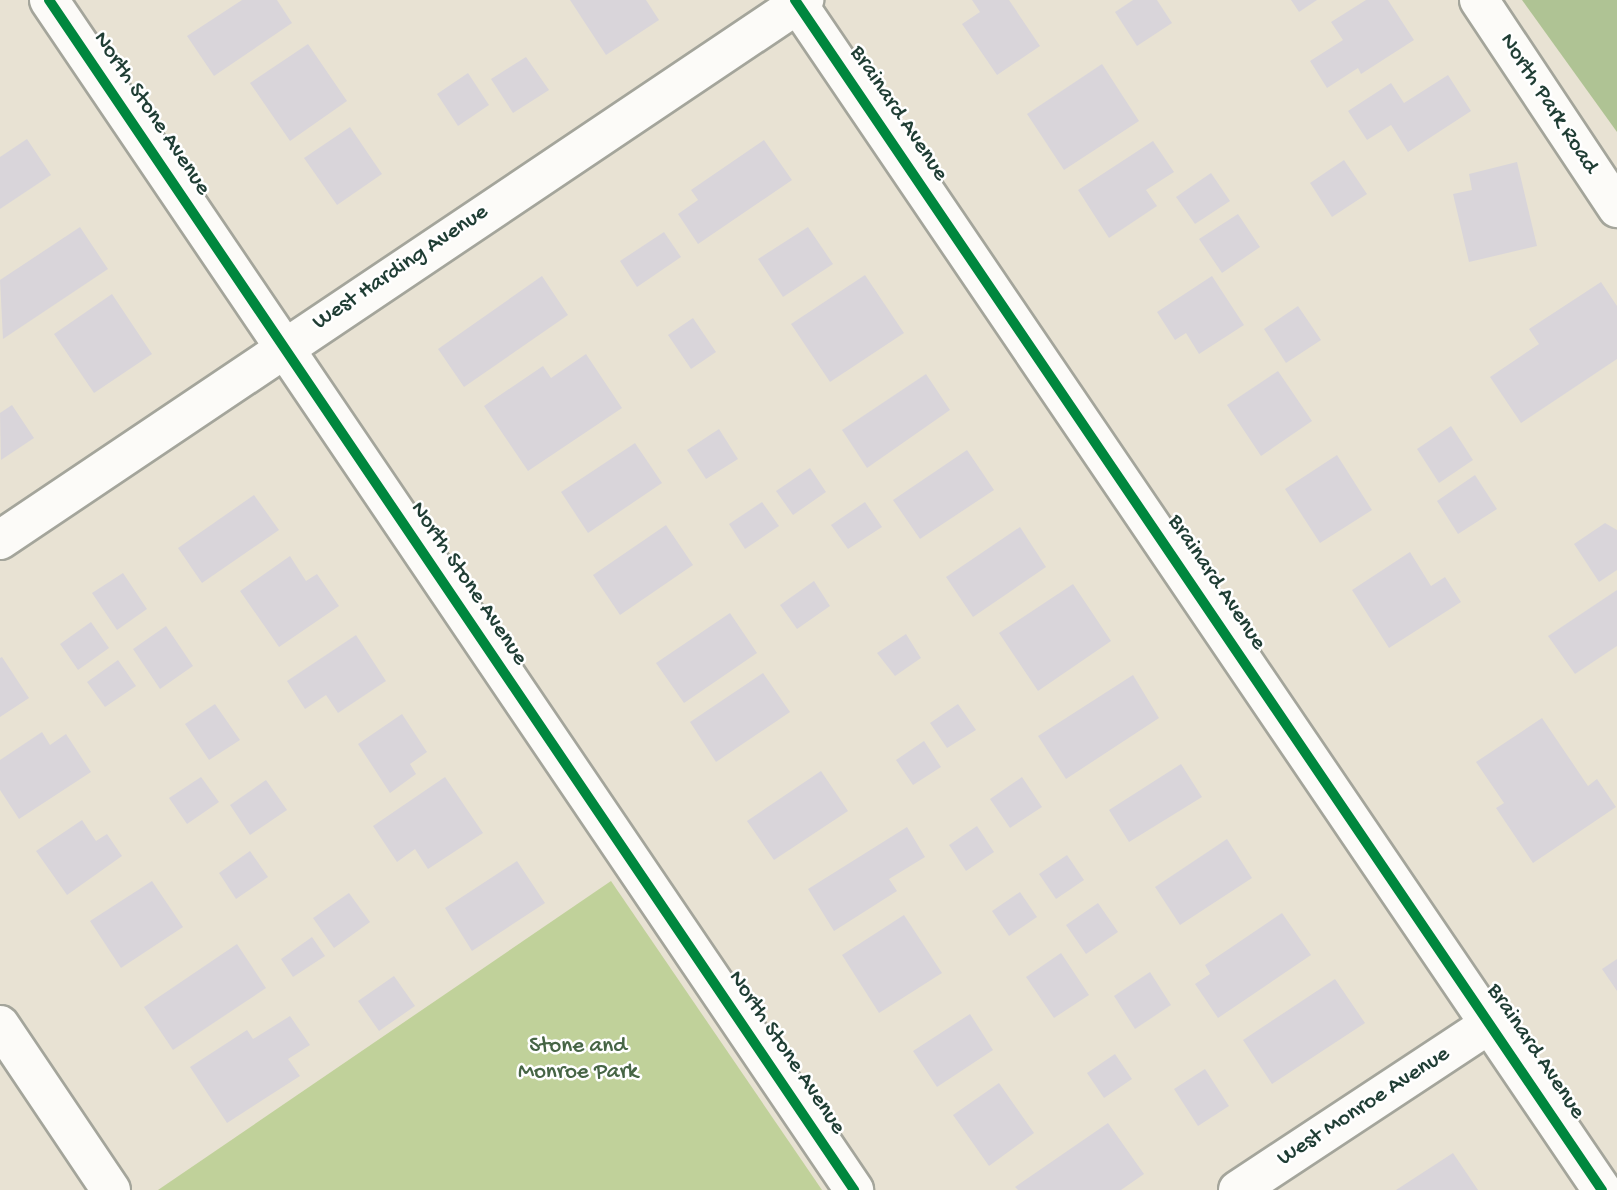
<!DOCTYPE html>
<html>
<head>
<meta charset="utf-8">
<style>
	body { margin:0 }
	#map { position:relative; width:1617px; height:1190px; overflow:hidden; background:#e8e2d3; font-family:"Gochi Hand",sans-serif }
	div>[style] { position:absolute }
	.green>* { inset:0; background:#c0d19a }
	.forest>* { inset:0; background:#afc394 }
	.building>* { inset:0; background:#d9d5da }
	.roads { filter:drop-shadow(2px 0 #a4a59b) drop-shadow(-2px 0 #a4a59b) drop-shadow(0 2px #a4a59b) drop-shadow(0 -2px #a4a59b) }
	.minor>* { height:38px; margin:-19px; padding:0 19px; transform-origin:19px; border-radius:19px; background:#fcfbf8 }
	.cycleway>* { height:10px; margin:-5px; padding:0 5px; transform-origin:5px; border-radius:5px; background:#00873e }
	span { translate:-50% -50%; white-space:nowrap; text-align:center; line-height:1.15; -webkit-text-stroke:5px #fff; paint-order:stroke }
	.street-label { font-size:23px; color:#1f3d34 }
	.park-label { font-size:23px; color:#466545 }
</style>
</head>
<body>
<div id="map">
	<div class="green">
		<div style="clip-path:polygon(611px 881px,822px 1190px,158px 1190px)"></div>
	</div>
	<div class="forest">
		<div style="clip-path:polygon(1522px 0,1617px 0,1617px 132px)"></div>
	</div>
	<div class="building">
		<div style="clip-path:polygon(242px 0,277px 0,292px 23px,214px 76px,187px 36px)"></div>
		<div style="clip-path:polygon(570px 0,646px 0,659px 20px,606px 55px)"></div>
		<div style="clip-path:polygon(972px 0,1009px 0,1040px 46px,997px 75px,962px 24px,980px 12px)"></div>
		<div style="clip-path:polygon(1133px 0,1157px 0,1172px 23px,1137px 46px,1115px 12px)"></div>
		<div style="clip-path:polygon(1291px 0,1317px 0,1299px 12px)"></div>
		<div style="clip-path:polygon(1366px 0,1388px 0,1414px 40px,1361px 74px,1358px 68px,1327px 88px,1310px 61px,1343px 40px,1331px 22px)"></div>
		<div style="clip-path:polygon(308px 44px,347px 101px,290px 141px,250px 83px)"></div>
		<div style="clip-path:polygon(526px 57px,549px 90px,513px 113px,491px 79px)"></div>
		<div style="clip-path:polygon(1102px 64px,1139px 121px,1064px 170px,1027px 114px)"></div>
		<div style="clip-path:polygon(468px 73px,489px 105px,458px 126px,437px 94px)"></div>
		<div style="clip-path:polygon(1448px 75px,1471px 111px,1408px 152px,1391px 125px,1367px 140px,1348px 111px,1391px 83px,1404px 103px)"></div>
		<div style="clip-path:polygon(350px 127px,382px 174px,337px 205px,304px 158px)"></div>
		<div style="clip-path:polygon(27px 139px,51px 175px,0 209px,0 157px)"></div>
		<div style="clip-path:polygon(764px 140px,792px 180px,698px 244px,678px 214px,698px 200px,691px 190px)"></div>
		<div style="clip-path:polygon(1153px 141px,1174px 172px,1146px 190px,1157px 206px,1109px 238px,1078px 190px)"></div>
		<div style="clip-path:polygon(1344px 160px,1367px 194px,1332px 217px,1310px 183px)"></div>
		<div style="clip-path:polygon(1517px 162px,1537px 246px,1469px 262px,1453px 194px,1472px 190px,1469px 174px)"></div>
		<div style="clip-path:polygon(1211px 173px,1230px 201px,1195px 224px,1176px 197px)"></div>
		<div style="clip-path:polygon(1238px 214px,1260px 247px,1222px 273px,1199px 239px)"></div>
		<div style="clip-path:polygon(80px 227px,108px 269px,3px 339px,0 280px)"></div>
		<div style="clip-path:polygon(808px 227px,833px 264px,783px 297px,758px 259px)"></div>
		<div style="clip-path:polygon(664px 232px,681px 257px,637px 287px,620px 261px)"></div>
		<div style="clip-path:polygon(865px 275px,904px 333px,830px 382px,791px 324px)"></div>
		<div style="clip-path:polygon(542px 276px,568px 315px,464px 387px,438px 349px)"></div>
		<div style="clip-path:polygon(1212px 276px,1244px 325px,1199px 354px,1186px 333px,1175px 340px,1157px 312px)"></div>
		<div style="clip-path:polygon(1601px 282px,1617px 306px,1617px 359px,1521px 423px,1490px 377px,1539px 344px,1529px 329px)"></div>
		<div style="clip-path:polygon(112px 294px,152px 354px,94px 393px,54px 334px)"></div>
		<div style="clip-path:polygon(1298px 306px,1321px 340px,1286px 363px,1264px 329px)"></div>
		<div style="clip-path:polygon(693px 318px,716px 352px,691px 369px,668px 335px)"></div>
		<div style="clip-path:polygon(586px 354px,622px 408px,528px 471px,484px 406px,543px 366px,551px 378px)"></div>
		<div style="clip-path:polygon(1278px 371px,1312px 421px,1261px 456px,1227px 405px)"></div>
		<div style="clip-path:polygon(926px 374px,950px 410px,867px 468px,842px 430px)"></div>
		<div style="clip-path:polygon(12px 405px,34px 438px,1px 460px,0 413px)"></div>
		<div style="clip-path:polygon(1451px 426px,1473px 460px,1439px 483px,1417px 449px)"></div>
		<div style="clip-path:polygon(719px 429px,738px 459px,706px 479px,687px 450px)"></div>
		<div style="clip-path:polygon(635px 443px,662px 483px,588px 533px,561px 492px)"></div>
		<div style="clip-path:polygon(967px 450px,994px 490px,920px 539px,893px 500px)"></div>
		<div style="clip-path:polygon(1337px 455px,1372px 510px,1320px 543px,1285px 489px)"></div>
		<div style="clip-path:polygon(810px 468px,826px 492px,793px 515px,776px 491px)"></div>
		<div style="clip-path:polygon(1475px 475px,1497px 509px,1458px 534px,1437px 501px)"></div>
		<div style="clip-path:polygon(254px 495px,279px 530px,202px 583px,178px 548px)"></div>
		<div style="clip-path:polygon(762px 502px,779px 526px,745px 549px,729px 524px)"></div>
		<div style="clip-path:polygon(865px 502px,882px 527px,848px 549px,831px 525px)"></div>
		<div style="clip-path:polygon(1605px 523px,1617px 530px,1617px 570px,1599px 582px,1574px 544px)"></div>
		<div style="clip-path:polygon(666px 525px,693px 565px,620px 615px,593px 575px)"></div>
		<div style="clip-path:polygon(1020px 527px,1046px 567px,973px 617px,946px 577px)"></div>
		<div style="clip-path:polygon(1410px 552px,1431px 586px,1445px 577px,1461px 602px,1389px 648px,1352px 590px)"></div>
		<div style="clip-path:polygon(290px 556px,306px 581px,317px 574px,339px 606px,279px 647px,240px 591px)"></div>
		<div style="clip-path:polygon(123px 573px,147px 609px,117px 630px,92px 593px)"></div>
		<div style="clip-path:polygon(814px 581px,830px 606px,797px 629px,780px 605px)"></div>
		<div style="clip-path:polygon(1073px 584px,1111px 641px,1038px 691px,999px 633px)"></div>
		<div style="clip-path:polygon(1617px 590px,1617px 646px,1575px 674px,1548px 636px)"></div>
		<div style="clip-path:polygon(730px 613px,757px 653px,684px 703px,656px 663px)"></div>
		<div style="clip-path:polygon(91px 622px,109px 648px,78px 670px,60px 644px)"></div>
		<div style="clip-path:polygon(166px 626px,193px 666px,160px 689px,133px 649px)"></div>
		<div style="clip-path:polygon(906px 634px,921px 658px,895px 676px,877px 653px)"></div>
		<div style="clip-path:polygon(356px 635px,386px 681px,338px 713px,326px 695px,305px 709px,287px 681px)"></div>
		<div style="clip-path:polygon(2px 657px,29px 698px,0 717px,0 658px)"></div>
		<div style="clip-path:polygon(118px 660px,136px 686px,105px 707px,87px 682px)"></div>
		<div style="clip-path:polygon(763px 673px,790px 712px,716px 762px,690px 722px)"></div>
		<div style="clip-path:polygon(1133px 675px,1159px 718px,1066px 779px,1038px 736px)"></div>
		<div style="clip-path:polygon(215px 704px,240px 740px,209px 760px,185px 724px)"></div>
		<div style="clip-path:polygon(958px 704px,976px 730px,947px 748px,930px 723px)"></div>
		<div style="clip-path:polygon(402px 714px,427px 752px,410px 764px,416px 774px,390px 793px,358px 744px)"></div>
		<div style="clip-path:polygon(1542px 718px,1588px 786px,1597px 779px,1616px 807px,1533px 863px,1496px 808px,1504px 803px,1476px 762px)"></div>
		<div style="clip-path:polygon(42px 732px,50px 745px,66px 734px,91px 772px,19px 819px,0 790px,0 760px)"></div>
		<div style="clip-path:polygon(924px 741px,941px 767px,913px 785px,896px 760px)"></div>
		<div style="clip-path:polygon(1181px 764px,1202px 797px,1129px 842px,1109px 810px)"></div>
		<div style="clip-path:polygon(821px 771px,848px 811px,774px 860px,747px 821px)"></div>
		<div style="clip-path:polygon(201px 777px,219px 802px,187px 824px,169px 798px)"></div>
		<div style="clip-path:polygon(445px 777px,483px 833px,428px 869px,415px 849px,397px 862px,373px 826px)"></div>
		<div style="clip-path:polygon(1022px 777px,1042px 807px,1010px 828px,990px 799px)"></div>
		<div style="clip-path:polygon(266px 780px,287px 810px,250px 835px,230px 805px)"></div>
		<div style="clip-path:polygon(82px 820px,96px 841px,107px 834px,122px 856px,67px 895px,36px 851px)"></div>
		<div style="clip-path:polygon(977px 826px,994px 852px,966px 871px,949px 845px)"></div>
		<div style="clip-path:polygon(907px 827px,925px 857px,889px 879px,897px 891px,834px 931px,808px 889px)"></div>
		<div style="clip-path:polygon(1227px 839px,1252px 878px,1180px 925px,1155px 887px)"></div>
		<div style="clip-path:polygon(250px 851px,268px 877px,236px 899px,219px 873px)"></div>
		<div style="clip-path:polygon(1067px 855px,1084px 880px,1056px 899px,1039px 874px)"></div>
		<div style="clip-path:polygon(517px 861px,545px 903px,472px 951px,445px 908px)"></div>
		<div style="clip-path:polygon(152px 881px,183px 927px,121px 968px,90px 921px)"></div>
		<div style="clip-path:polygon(1020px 892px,1037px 917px,1009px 936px,992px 911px)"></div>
		<div style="clip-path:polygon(349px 893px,370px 922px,334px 948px,313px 918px)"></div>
		<div style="clip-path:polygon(1098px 903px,1118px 932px,1086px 954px,1066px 925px)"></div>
		<div style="clip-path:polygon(1282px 913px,1311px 955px,1218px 1018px,1195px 984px,1210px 974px,1205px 965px)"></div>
		<div style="clip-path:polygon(904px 915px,942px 973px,879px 1013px,842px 955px)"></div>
		<div style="clip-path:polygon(312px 937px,325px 956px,293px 977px,281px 959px)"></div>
		<div style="clip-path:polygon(237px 944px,266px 988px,173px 1050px,144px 1007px)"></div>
		<div style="clip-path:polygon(1061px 953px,1089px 995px,1054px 1018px,1026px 977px)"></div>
		<div style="clip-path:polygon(1617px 959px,1617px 991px,1602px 969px)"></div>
		<div style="clip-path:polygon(1150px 972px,1171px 1005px,1135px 1029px,1114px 996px)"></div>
		<div style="clip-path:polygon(394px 976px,415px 1006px,379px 1031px,358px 1001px)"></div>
		<div style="clip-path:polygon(1335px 979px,1365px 1023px,1272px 1084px,1243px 1040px)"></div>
		<div style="clip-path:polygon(970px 1014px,993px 1050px,937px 1087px,913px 1051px)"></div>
		<div style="clip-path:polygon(290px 1016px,310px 1045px,288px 1059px,300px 1076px,227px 1123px,190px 1067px,247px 1030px,253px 1039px)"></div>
		<div style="clip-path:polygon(1115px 1054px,1132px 1079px,1104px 1098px,1087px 1073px)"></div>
		<div style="clip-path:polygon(1205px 1069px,1229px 1106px,1198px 1126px,1174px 1089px)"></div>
		<div style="clip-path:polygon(999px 1083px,1034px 1133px,989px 1166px,953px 1115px)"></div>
		<div style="clip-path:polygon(1108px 1123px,1144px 1174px,1121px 1190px,1018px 1190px,1015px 1187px)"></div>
		<div style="clip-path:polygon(1453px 1153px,1478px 1190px,1396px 1190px)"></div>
	</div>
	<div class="roads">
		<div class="minor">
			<div style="left:49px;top:0;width:1437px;rotate:55.92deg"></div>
			<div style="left:795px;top:0;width:1438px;rotate:55.86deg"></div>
			<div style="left:1479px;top:0;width:250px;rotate:56.4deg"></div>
			<div style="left:0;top:540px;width:969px;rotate:-33.89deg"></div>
			<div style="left:0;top:1025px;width:199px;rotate:56.1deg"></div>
			<div style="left:1238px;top:1190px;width:303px;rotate:-33.4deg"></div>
		</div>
	</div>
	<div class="cycleway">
		<div style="left:49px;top:0;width:1437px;rotate:55.92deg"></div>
		<div style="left:795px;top:0;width:1438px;rotate:55.86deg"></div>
	</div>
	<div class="street-label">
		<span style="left:1548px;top:104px;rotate:57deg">North Park Road</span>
		<span style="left:151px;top:114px;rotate:56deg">North Stone Avenue</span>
		<span style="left:898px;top:114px;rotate:56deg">Brainard Avenue</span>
		<span style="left:401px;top:268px;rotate:-34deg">West Harding Avenue</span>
		<span style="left:1216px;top:583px;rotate:56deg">Brainard Avenue</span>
		<span style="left:468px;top:584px;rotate:56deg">North Stone Avenue</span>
		<span style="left:1535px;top:1052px;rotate:56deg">Brainard Avenue</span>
		<span style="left:786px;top:1053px;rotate:56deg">North Stone Avenue</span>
		<span style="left:1364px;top:1107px;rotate:-33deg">West Monroe Avenue</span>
	</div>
	<div class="park-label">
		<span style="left:578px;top:1060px">Stone and<br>Monroe Park</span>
	</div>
</div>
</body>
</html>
